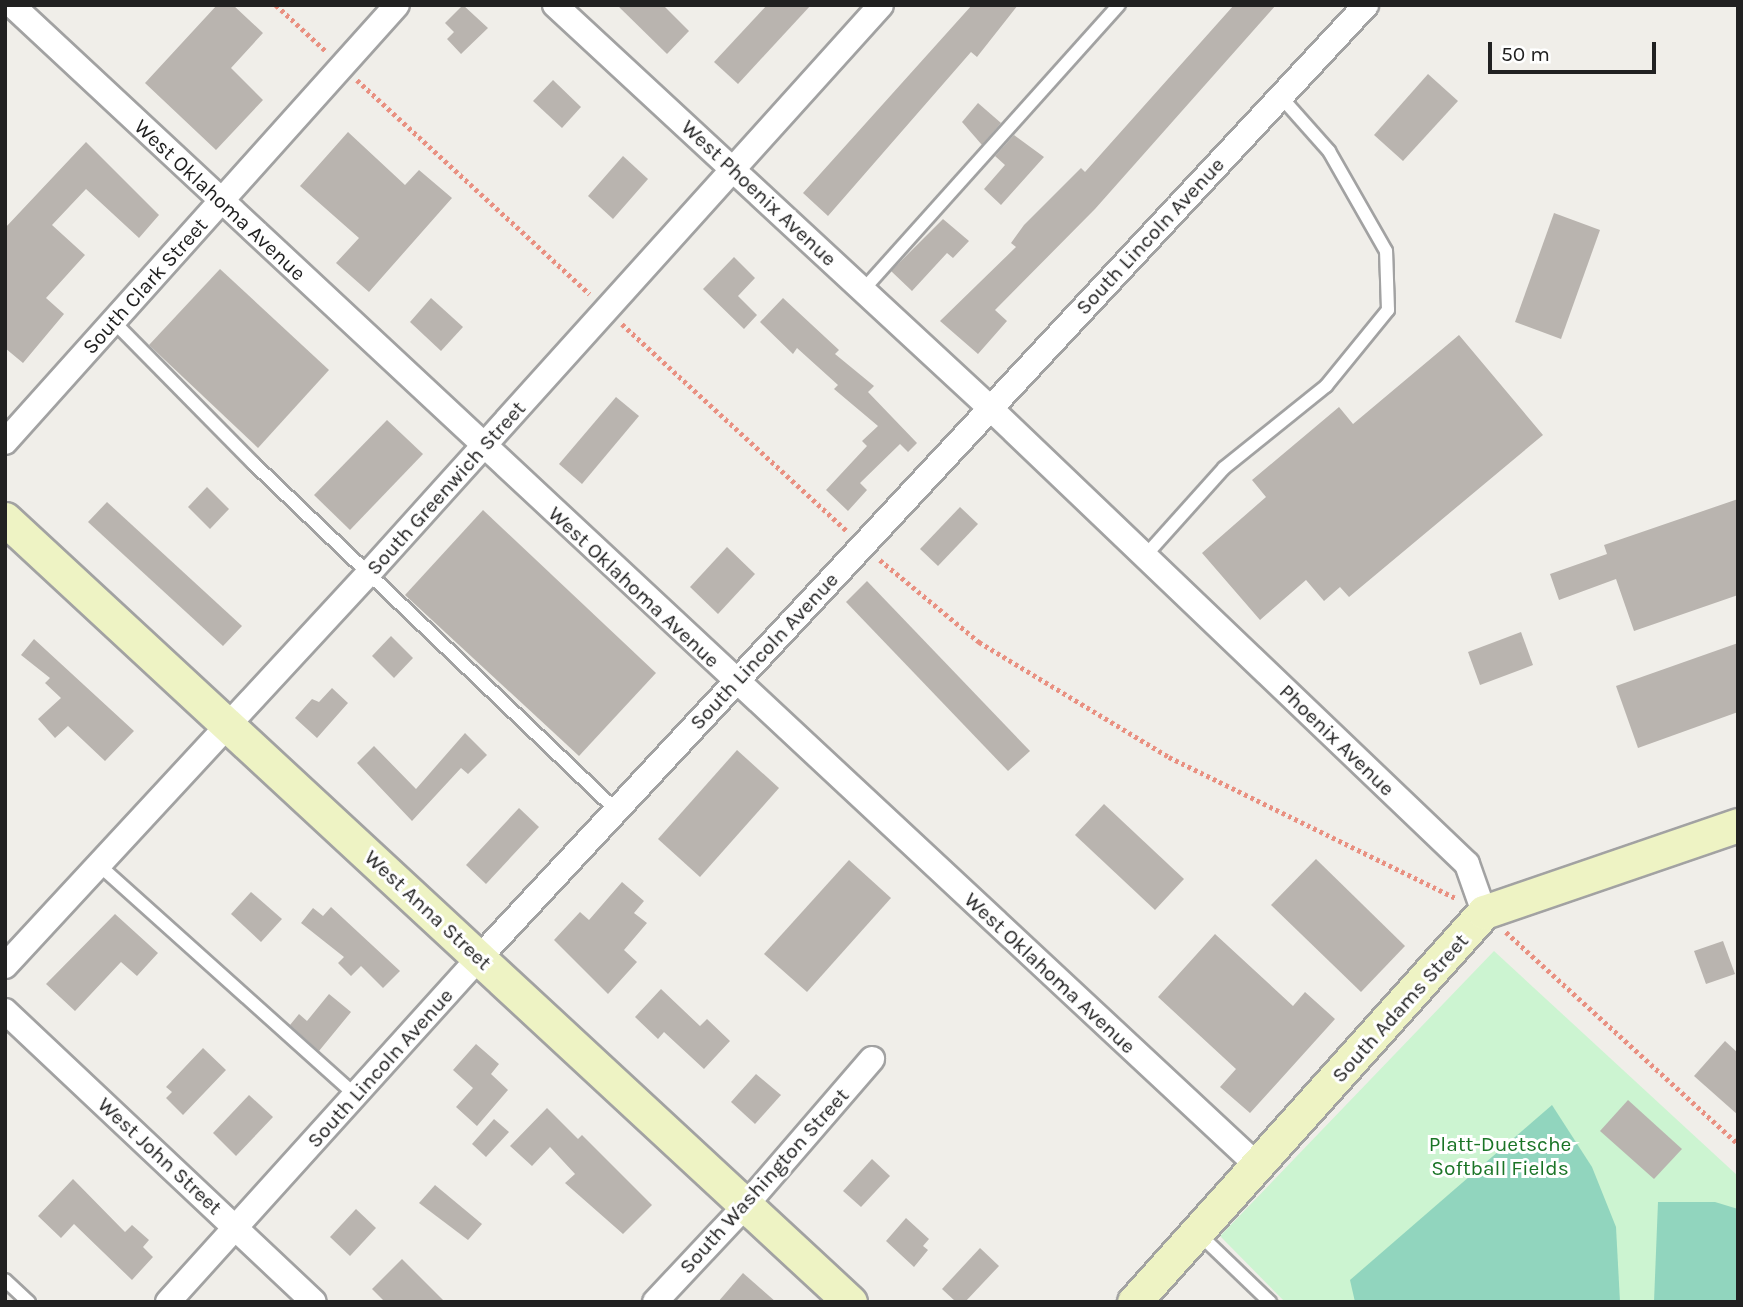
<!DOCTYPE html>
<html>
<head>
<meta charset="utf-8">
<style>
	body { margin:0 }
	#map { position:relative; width:1743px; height:1307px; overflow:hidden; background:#f0eee9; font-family:Karla,sans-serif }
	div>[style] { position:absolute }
	.park>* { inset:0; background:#ccf4d1 }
	.pitch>* { inset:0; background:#91d5be }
	.building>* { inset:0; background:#b9b4af }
	.path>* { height:4.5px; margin-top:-2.25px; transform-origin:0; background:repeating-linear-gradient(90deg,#e99081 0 3.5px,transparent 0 7px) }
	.roads { filter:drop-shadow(2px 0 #a2a2a2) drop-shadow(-2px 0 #a2a2a2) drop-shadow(0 2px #a2a2a2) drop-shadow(0 -2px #a2a2a2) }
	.lane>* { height:12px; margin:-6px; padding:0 6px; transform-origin:6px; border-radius:6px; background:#fff }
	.street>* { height:24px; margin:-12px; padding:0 12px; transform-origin:12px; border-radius:12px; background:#fff }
	.secondary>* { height:33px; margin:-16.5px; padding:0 16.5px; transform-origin:16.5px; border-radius:16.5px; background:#eef3c4 }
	span { translate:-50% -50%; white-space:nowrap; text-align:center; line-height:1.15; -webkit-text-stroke:6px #fff; paint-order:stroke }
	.street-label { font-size:21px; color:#212121 }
	.park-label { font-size:21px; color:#1a7426 }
	.frame { position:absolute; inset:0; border:7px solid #212121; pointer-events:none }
	.scale { position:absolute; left:1488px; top:42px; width:168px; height:32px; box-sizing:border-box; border:4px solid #212121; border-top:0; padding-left:9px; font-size:21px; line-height:24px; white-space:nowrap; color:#212121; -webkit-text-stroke:5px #fff; paint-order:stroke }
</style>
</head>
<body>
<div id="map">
	<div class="park">
		<div style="clip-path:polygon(1494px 951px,1738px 1176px,1738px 1302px,1285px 1302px,1220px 1236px)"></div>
	</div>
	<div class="pitch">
		<div style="clip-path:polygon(1552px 1105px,1592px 1167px,1616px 1227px,1620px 1302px,1355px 1302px,1350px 1280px)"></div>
		<div style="clip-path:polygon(1658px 1202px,1715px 1202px,1738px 1209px,1738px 1302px,1654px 1302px)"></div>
	</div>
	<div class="building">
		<div style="clip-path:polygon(217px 5px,233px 5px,263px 33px,231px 68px,263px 100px,216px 150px,145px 83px)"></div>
		<div style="clip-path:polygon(463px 5px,488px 28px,461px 54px,447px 39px,454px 32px,445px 23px)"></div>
		<div style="clip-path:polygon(617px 5px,663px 5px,689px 31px,667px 54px)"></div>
		<div style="clip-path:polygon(767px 5px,811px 5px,738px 84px,714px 62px)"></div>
		<div style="clip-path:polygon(972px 5px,1018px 5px,977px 57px,971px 52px,828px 216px,803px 193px)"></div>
		<div style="clip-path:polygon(1234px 5px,1276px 5px,1095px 209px,995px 310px,1007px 321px,978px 354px,940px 321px,1016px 247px,1011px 243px,1024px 225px,1081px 168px,1085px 172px)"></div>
		<div style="clip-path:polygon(1428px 74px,1458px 101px,1403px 161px,1374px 135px)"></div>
		<div style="clip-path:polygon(553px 80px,581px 107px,562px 128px,533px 101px)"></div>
		<div style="clip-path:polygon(978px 103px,1001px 123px,982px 145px,962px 122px)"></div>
		<div style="clip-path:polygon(348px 132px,405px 185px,419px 170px,452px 198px,369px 292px,336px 263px,359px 238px,300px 186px)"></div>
		<div style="clip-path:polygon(1014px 135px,1044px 157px,1001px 205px,984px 189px,1005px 165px,995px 156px)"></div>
		<div style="clip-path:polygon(86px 142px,159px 215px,139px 238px,86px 189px,52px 225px,85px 255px,46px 298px,64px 314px,23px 363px,5px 348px,5px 228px)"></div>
		<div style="clip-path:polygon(623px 156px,648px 179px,613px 219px,588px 196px)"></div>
		<div style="clip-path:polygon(1554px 213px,1600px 230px,1561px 339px,1515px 322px)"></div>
		<div style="clip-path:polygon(943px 219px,969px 241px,953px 258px,947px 253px,912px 291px,891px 271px)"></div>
		<div style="clip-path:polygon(734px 257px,755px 278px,738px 296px,757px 315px,744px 329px,703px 289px)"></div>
		<div style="clip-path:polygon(220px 269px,329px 370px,258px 448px,149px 345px)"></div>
		<div style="clip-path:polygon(431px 298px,463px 327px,441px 351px,410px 322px)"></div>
		<div style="clip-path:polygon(783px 298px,839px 350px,835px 354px,874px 386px,868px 392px,917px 443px,908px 452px,900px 444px,860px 483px,867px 490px,848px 511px,826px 490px,867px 446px,862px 441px,878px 426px,834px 389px,838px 385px,797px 348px,793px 354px,760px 322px)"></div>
		<div style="clip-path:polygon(1459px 335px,1543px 435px,1349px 597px,1340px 587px,1324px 601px,1306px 580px,1260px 620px,1202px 553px,1266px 497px,1252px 480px,1339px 407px,1353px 424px)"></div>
		<div style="clip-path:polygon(616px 397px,639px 416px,582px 484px,559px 464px)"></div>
		<div style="clip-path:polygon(387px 420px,423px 454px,350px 530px,314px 495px)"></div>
		<div style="clip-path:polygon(207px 487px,229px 509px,210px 529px,188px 507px)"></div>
		<div style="clip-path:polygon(1738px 499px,1738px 595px,1634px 631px,1616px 579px,1559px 600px,1550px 574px,1607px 554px,1604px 545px)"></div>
		<div style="clip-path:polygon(107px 502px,242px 626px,223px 646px,88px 522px)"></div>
		<div style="clip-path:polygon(960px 507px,978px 524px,938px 566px,920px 549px)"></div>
		<div style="clip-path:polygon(483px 510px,656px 673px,579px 756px,405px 595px)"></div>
		<div style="clip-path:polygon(727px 547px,755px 574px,718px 614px,690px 587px)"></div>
		<div style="clip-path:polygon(867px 581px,1030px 751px,1008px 771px,846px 602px)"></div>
		<div style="clip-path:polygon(1521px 632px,1533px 665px,1480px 685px,1468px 652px)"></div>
		<div style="clip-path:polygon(391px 636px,413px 658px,394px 678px,372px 656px)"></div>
		<div style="clip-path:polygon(34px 639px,134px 731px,105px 761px,68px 726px,55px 738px,38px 719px,61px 698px,45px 683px,50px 678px,21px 655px)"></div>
		<div style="clip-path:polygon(1738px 643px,1738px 712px,1638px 748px,1616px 686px)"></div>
		<div style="clip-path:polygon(332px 688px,348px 703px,317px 738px,295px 718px,312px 699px,319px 702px)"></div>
		<div style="clip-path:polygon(465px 733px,487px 755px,468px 774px,461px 768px,412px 821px,357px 763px,374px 746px,416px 789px)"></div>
		<div style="clip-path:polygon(737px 750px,779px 788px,700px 877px,658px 839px)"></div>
		<div style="clip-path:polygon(1104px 804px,1184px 879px,1155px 910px,1075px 835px)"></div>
		<div style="clip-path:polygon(519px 808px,539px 827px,486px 884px,466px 865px)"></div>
		<div style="clip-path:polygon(1316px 859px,1405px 946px,1361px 992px,1271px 905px)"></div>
		<div style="clip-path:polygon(849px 860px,891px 898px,807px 992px,764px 954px)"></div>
		<div style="clip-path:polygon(622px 882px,644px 901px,634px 913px,647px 923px,624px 950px,637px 962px,608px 994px,554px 940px,580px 912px,589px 920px)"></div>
		<div style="clip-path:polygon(251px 892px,282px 919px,261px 942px,231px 914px)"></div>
		<div style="clip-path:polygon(331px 907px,400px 971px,383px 988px,361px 966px,351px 976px,338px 963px,344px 957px,301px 923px,313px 908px,323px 916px)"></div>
		<div style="clip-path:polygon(115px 914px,158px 953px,137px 976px,121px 962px,75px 1011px,46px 984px)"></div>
		<div style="clip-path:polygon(1215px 934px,1293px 1006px,1305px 992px,1335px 1019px,1250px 1113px,1220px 1087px,1236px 1069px,1158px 997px)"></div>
		<div style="clip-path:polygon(1723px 941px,1735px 974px,1706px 984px,1694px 951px)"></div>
		<div style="clip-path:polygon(661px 989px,700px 1026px,707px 1019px,730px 1041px,704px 1069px,664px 1032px,658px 1039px,635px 1017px)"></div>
		<div style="clip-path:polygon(329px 994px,351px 1012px,319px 1051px,290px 1025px,299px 1014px,307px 1021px)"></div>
		<div style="clip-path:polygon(1725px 1041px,1738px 1053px,1738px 1115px,1694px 1076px)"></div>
		<div style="clip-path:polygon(476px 1044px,499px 1064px,491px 1074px,508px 1090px,477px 1126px,456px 1107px,473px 1088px,453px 1070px)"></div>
		<div style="clip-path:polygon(203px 1048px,226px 1070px,183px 1115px,166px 1098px,172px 1092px,166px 1087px)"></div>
		<div style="clip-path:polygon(756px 1074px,781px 1095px,755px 1124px,731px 1102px)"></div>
		<div style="clip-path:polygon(249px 1095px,273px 1117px,236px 1156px,213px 1133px)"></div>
		<div style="clip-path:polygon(1628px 1100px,1682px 1149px,1654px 1179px,1600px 1131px)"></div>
		<div style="clip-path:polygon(547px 1108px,578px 1139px,582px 1135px,652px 1205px,623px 1234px,565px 1183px,575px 1174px,550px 1147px,532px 1166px,510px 1146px)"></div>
		<div style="clip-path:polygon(494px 1119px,509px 1132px,486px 1157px,472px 1144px)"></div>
		<div style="clip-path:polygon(872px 1159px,890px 1176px,861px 1207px,843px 1191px)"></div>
		<div style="clip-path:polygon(73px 1179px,125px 1232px,132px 1225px,149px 1240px,143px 1247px,153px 1257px,132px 1280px,74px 1224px,61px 1238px,38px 1216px)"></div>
		<div style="clip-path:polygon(435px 1185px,482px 1224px,468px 1240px,419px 1203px)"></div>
		<div style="clip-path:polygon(356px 1209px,376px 1228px,350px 1256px,330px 1237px)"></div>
		<div style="clip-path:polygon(906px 1218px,929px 1239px,923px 1246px,928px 1250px,914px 1267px,886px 1241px)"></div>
		<div style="clip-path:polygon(980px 1248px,999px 1266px,965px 1302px,956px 1302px,942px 1289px)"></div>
		<div style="clip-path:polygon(402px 1259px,445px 1302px,385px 1302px,372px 1289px)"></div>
		<div style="clip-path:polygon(743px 1273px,776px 1302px,718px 1302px)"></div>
	</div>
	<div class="path">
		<div style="left:276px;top:5px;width:69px;rotate:42.7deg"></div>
		<div style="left:357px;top:80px;width:316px;rotate:42.6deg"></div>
		<div style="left:622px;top:324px;width:306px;rotate:42.6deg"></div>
		<div style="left:880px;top:560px;width:129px;rotate:39.6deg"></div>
		<div style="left:979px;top:642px;width:222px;rotate:31.2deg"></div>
		<div style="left:1169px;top:757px;width:320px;rotate:26.2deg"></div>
		<div style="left:1506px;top:932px;width:314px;rotate:42.4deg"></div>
	</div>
	<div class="roads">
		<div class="lane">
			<div style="left:863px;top:290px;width:383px;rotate:-48.1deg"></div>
			<div style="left:113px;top:321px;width:199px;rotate:45.4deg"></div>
			<div style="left:253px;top:463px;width:502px;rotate:43.71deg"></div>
			<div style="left:1145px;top:556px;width:118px;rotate:-48.1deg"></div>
			<div style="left:1224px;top:468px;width:131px;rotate:-38.8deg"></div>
			<div style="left:1326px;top:386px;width:98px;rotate:-50.8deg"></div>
			<div style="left:1388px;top:310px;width:59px;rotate:-91.9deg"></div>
			<div style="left:1386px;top:251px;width:115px;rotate:-119.7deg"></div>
			<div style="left:1329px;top:151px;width:72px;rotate:-131.6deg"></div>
			<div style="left:99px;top:865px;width:344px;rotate:41.9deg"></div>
			<div style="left:1198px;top:1233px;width:100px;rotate:43.8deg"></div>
			<div style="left:5px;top:1280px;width:33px;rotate:43deg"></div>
		</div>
		<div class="street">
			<div style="left:12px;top:5px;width:1704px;rotate:42.98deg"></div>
			<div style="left:555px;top:5px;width:592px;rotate:42.81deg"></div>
			<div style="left:989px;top:407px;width:661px;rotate:43.71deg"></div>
			<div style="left:1467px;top:864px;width:51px;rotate:70.5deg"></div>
			<div style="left:5px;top:442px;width:587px;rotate:-48.11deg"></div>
			<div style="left:5px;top:966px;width:534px;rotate:-47.2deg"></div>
			<div style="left:368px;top:574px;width:766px;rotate:-47.96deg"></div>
			<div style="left:5px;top:1011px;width:424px;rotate:43.3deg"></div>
			<div style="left:168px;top:1302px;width:464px;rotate:-47.9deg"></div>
			<div style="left:479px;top:958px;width:1302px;rotate:-47.05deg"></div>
			<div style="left:655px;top:1302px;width:133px;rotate:-46.8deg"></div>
			<div style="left:746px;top:1205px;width:193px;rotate:-49.2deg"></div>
		</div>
		<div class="secondary">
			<div style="left:5px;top:519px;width:1152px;rotate:42.82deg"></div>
			<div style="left:1134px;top:1302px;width:524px;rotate:-48.09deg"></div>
			<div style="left:1484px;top:912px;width:268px;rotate:-18.9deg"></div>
		</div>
	</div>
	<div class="street-label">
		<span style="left:759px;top:193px;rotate:43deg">West Phoenix Avenue</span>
		<span style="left:220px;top:200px;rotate:43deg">West Oklahoma Avenue</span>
		<span style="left:1150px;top:236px;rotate:-47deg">South Lincoln Avenue</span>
		<span style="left:145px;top:286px;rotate:-48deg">South Clark Street</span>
		<span style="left:446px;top:488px;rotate:-48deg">South Greenwich Street</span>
		<span style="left:634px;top:587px;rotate:43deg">West Oklahoma Avenue</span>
		<span style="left:764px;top:651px;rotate:-47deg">South Lincoln Avenue</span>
		<span style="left:1337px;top:740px;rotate:44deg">Phoenix Avenue</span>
		<span style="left:428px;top:910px;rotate:43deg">West Anna Street</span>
		<span style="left:1050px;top:973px;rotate:43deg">West Oklahoma Avenue</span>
		<span style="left:1400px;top:1008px;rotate:-48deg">South Adams Street</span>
		<span style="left:380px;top:1068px;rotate:-48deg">South Lincoln Avenue</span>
		<span style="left:160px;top:1156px;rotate:43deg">West John Street</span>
		<span style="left:764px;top:1181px;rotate:-48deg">South Washington Street</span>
	</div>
	<div class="park-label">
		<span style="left:1500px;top:1156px">Platt-Duetsche<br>Softball Fields</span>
	</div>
	<div class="frame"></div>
	<div class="scale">50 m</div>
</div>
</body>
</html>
